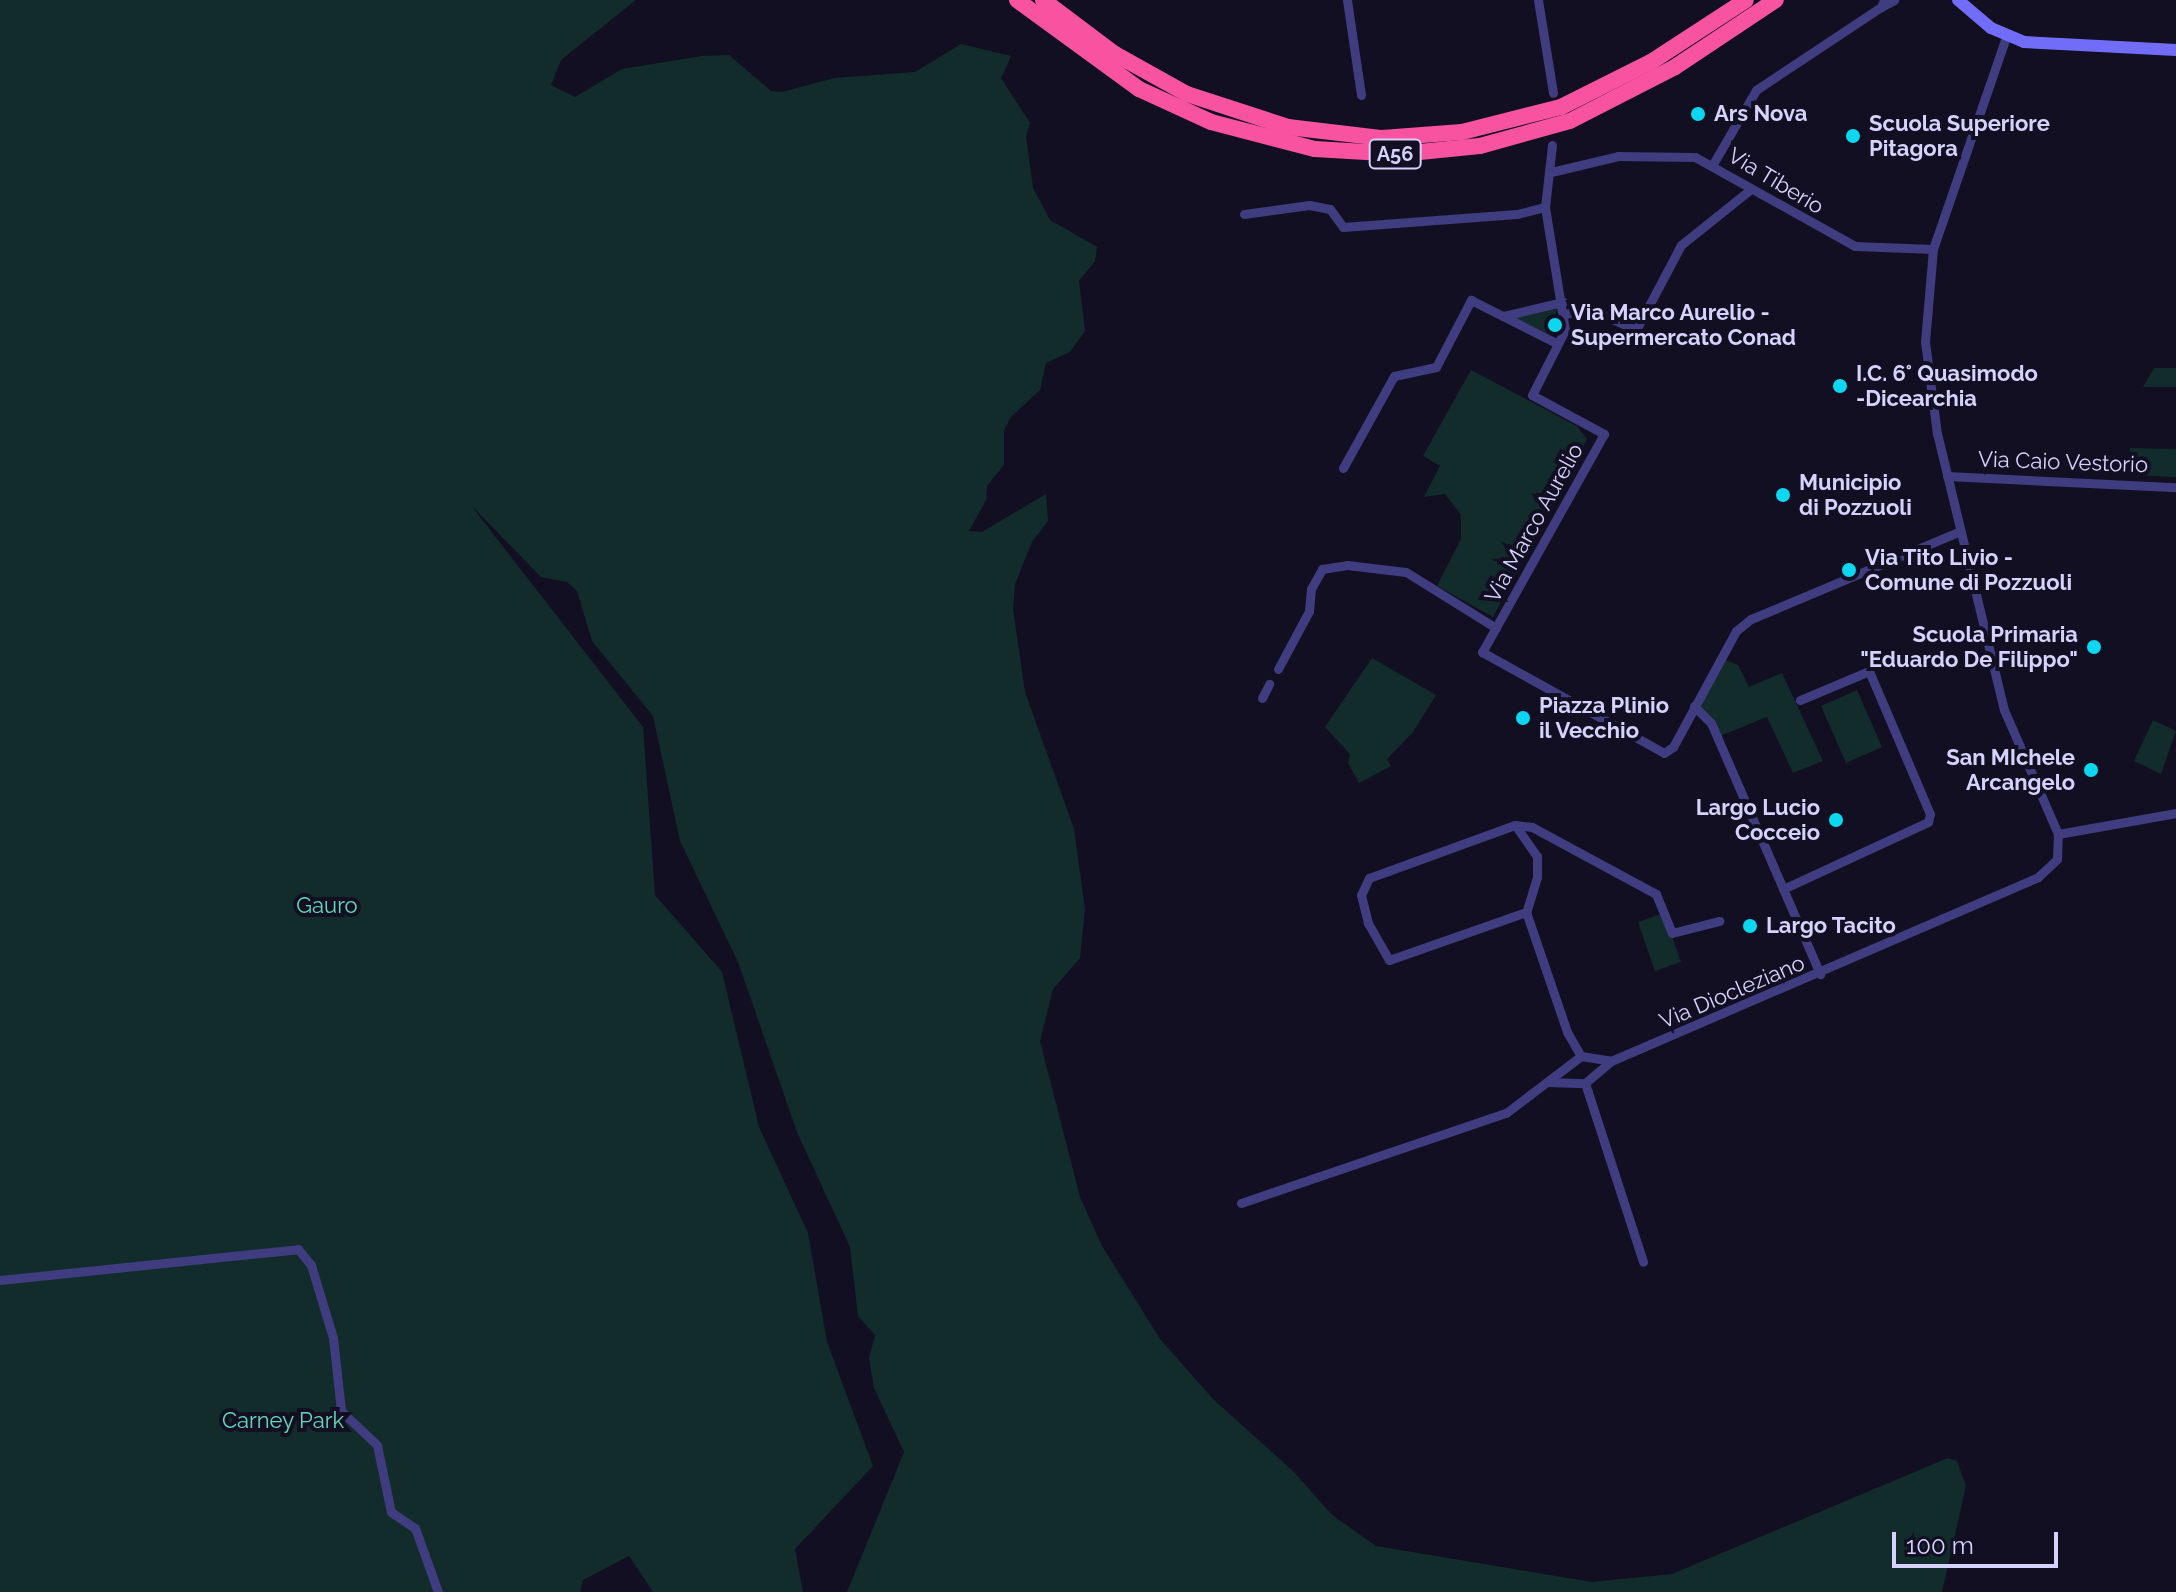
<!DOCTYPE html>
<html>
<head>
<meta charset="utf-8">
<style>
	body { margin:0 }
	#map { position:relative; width:2176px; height:1592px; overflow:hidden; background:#120f22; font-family:Raleway,sans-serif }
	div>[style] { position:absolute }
	.green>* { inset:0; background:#122c2b }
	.street>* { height:9px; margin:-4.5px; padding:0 4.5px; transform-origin:4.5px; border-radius:4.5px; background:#3f3c7f }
	.secondary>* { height:12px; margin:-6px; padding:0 6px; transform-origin:6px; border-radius:6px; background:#726df8 }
	.highway>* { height:16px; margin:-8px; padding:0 8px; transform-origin:8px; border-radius:8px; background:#f753a0 }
	.dots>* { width:22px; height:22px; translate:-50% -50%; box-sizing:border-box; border:4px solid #120f22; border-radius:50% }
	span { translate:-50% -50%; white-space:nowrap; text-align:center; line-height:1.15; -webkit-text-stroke:8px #120f22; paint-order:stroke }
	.shield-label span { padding:2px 6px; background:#120f22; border:2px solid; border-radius:6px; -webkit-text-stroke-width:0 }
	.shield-label { font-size:20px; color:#d7d2fd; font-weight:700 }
	.poi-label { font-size:22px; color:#d7d2fd; font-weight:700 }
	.left { translate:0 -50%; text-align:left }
	.right { translate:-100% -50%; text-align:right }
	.street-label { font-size:22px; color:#d7d2fd }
	.park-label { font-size:22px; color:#61dabc }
	.scale { position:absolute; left:1892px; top:1532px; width:166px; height:36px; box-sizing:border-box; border:4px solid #d7d2fd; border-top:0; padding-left:10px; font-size:24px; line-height:28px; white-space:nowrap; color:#d7d2fd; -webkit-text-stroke:6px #120f22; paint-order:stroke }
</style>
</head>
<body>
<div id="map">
	<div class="green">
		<div style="clip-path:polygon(0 0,636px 0,561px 60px,551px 85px,575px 97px,622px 69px,702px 56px,729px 55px,771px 91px,782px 92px,834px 78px,915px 72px,961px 44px,1011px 56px,1001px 78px,1030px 123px,1026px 136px,1033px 188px,1050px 220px,1097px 247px,1095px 261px,1079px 281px,1085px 331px,1070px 352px,1046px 363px,1040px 390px,1011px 417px,1004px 430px,1004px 465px,987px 486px,986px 500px,969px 531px,982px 532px,1046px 494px,1048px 521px,1032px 542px,1015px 584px,1013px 609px,1025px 692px,1074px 829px,1085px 909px,1080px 958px,1053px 989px,1040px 1041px,1080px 1197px,1102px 1246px,1160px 1339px,1213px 1399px,1294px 1472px,1332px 1515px,1376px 1546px,1592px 1582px,1672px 1574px,1948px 1458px,1957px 1461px,1966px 1486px,1942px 1592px,847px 1592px,904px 1452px,874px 1388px,869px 1358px,875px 1335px,858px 1316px,850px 1247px,797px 1132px,738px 962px,680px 841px,653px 716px,592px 641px,577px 591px,567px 582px,541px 577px,470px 504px,643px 727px,655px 895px,722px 972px,759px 1127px,808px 1233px,827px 1342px,873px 1466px,795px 1549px,803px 1592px,653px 1592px,629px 1556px,583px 1580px,580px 1592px,0 1592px)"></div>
		<div style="clip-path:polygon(1557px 309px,1551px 335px,1515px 318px)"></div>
		<div style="clip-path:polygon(2154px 368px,2176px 368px,2176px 387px,2143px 387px)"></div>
		<div style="clip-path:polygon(1471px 370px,1577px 426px,1587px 439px,1493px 617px,1437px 586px,1461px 539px,1461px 515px,1445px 494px,1424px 497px,1440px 466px,1423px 456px)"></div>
		<div style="clip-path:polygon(2130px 448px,2176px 449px,2176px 477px,2130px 475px)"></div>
		<div style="clip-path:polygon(1372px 658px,1436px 695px,1413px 732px,1387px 759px,1391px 766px,1359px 783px,1348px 763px,1350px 754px,1325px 727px)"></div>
		<div style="clip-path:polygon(1725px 660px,1738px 665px,1749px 687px,1782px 673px,1823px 761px,1793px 773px,1767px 717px,1720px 736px,1700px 707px)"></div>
		<div style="clip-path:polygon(1857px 690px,1882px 747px,1846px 763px,1821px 706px)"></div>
		<div style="clip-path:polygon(2153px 720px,2176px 731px,2161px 774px,2134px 761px)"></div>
		<div style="clip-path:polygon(1664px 913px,1681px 962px,1655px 971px,1638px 922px)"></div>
	</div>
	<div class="street">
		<div style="left:1347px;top:0;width:96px;rotate:81.6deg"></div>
		<div style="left:1538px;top:0;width:94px;rotate:80.8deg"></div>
		<div style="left:1884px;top:0;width:8px;rotate:113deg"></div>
		<div style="left:1881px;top:7px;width:15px;rotate:-28deg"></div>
		<div style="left:1552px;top:145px;width:62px;rotate:96.4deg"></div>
		<div style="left:1545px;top:207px;width:125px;rotate:80.8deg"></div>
		<div style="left:1565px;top:330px;width:73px;rotate:116.9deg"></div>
		<div style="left:1532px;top:395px;width:82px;rotate:28.4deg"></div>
		<div style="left:1604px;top:434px;width:250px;rotate:119.2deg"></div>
		<div style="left:1482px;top:652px;width:208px;rotate:29deg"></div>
		<div style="left:1664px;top:753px;width:11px;rotate:-34deg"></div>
		<div style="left:1673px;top:747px;width:132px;rotate:-61.5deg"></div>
		<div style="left:1736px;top:631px;width:19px;rotate:-39deg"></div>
		<div style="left:1751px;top:619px;width:227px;rotate:-22.8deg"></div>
		<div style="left:1713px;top:164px;width:86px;rotate:-59.8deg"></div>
		<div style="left:1756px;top:90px;width:150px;rotate:-33.6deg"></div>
		<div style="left:1551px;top:172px;width:69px;rotate:-13.4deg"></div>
		<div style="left:1618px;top:156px;width:77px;rotate:0.7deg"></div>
		<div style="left:1695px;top:157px;width:183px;rotate:29.1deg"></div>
		<div style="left:1855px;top:246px;width:78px;rotate:2.2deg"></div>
		<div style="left:1244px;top:214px;width:66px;rotate:-7.9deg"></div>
		<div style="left:1309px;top:205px;width:21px;rotate:11deg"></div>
		<div style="left:1330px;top:209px;width:22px;rotate:54deg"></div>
		<div style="left:1343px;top:227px;width:174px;rotate:-4.3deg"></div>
		<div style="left:1517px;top:214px;width:29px;rotate:-14deg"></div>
		<div style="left:1565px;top:314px;width:25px;rotate:-11deg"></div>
		<div style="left:1590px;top:309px;width:51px;rotate:24.5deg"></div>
		<div style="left:1636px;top:330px;width:96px;rotate:-62.1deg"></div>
		<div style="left:1681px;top:245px;width:90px;rotate:-38.7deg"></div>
		<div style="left:1503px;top:316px;width:62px;rotate:-13.1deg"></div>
		<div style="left:1343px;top:468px;width:105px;rotate:-61deg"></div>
		<div style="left:1394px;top:376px;width:43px;rotate:-12.1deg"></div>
		<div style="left:1436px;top:367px;width:76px;rotate:-62.4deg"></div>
		<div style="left:1471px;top:300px;width:97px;rotate:26.8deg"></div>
		<div style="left:1947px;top:476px;width:229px;rotate:2.8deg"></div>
		<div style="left:1278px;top:669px;width:66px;rotate:-61.9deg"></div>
		<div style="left:1309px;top:611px;width:22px;rotate:-85deg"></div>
		<div style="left:1311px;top:589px;width:23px;rotate:-61deg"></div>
		<div style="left:1322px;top:569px;width:25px;rotate:-9deg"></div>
		<div style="left:1347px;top:565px;width:59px;rotate:6.8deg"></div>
		<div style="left:1406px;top:572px;width:106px;rotate:31.9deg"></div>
		<div style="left:1262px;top:698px;width:16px;rotate:-63deg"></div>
		<div style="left:1694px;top:706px;width:24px;rotate:45deg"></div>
		<div style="left:1711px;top:723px;width:274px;rotate:66.5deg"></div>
		<div style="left:1515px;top:825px;width:17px;rotate:7deg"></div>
		<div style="left:1532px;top:827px;width:141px;rotate:28.4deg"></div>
		<div style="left:1656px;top:894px;width:42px;rotate:67.7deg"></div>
		<div style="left:1672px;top:933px;width:49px;rotate:-14.3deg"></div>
		<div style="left:2058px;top:834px;width:120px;rotate:-10.1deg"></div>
		<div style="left:1783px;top:889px;width:160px;rotate:-24.8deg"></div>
		<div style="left:1928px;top:822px;width:8px;rotate:-76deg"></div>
		<div style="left:1930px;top:814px;width:155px;rotate:-113.1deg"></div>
		<div style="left:1869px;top:671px;width:75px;rotate:157.2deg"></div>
		<div style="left:1526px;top:912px;width:145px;rotate:160.7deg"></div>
		<div style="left:1389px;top:960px;width:43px;rotate:-119.6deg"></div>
		<div style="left:1368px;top:923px;width:29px;rotate:-104deg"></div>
		<div style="left:1361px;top:895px;width:19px;rotate:-65deg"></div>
		<div style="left:1369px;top:878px;width:155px;rotate:-20deg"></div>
		<div style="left:1515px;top:825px;width:38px;rotate:55deg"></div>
		<div style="left:1537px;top:856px;width:21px;rotate:90deg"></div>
		<div style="left:1537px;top:877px;width:37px;rotate:107deg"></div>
		<div style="left:1526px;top:912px;width:127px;rotate:71.1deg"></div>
		<div style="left:1567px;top:1032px;width:28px;rotate:60deg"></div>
		<div style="left:1581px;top:1056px;width:30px;rotate:9deg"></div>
		<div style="left:1547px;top:1082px;width:38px;rotate:2deg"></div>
		<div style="left:1585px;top:1083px;width:34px;rotate:-40deg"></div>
		<div style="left:1611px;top:1061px;width:465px;rotate:-23.3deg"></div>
		<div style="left:2038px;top:877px;width:26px;rotate:-43deg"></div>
		<div style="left:2057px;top:859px;width:25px;rotate:-88deg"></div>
		<div style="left:2058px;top:834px;width:135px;rotate:-113.5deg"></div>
		<div style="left:2004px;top:710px;width:284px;rotate:-103.6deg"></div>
		<div style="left:1937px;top:434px;width:93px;rotate:-97.4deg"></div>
		<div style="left:1925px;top:342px;width:93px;rotate:-85.1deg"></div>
		<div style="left:1933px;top:249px;width:224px;rotate:-71deg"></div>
		<div style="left:1585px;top:1083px;width:188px;rotate:72deg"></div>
		<div style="left:1241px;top:1203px;width:280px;rotate:-18.8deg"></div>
		<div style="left:1506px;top:1113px;width:94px;rotate:-37.2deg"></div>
		<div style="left:0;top:1280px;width:300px;rotate:-5.9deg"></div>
		<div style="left:298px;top:1249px;width:21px;rotate:51deg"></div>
		<div style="left:311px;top:1265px;width:76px;rotate:73.2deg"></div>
		<div style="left:333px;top:1338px;width:73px;rotate:83.7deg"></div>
		<div style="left:341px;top:1411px;width:50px;rotate:43.4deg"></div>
		<div style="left:377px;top:1445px;width:68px;rotate:78.2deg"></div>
		<div style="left:391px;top:1512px;width:29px;rotate:34deg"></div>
		<div style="left:415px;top:1528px;width:68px;rotate:70.2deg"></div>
	</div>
	<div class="secondary">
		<div style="left:1958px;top:0;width:43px;rotate:40.3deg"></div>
		<div style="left:1991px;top:28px;width:36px;rotate:23deg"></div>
		<div style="left:2024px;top:42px;width:152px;rotate:3deg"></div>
	</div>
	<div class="highway">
		<div style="left:1017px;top:0;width:151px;rotate:36.1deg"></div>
		<div style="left:1139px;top:89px;width:79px;rotate:24.6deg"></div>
		<div style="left:1211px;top:122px;width:107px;rotate:14.6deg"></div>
		<div style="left:1315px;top:149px;width:85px;rotate:3.4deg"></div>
		<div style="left:1400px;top:154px;width:80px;rotate:-5.7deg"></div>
		<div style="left:1480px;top:146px;width:93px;rotate:-15.5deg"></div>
		<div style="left:1570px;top:121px;width:118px;rotate:-27.2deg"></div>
		<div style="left:1675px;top:67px;width:121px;rotate:-33.6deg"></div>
		<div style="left:1043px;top:0;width:90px;rotate:36.9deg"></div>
		<div style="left:1115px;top:54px;width:82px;rotate:29.1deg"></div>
		<div style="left:1187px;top:94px;width:106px;rotate:18.1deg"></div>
		<div style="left:1288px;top:127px;width:95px;rotate:6.7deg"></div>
		<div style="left:1382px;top:138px;width:80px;rotate:-4.3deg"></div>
		<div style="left:1462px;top:132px;width:102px;rotate:-14.2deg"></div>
		<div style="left:1561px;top:107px;width:101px;rotate:-26.6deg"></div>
		<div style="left:1651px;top:62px;width:113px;rotate:-33.1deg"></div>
	</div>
	<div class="dots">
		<div style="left:1698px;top:114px;background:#0bd7f0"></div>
		<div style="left:1853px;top:136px;background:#0bd7f0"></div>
		<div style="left:1555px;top:325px;background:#0bd7f0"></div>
		<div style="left:1840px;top:386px;background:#0bd7f0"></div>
		<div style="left:1783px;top:495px;background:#0bd7f0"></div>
		<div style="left:1849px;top:570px;background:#0bd7f0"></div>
		<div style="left:2094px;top:647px;background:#0bd7f0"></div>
		<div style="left:1523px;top:718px;background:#0bd7f0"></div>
		<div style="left:2091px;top:770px;background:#0bd7f0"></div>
		<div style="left:1836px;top:820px;background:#0bd7f0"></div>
		<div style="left:1750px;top:926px;background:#0bd7f0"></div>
	</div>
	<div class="shield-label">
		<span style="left:1395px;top:154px">A56</span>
	</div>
	<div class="poi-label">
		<span class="left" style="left:1714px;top:114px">Ars Nova</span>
		<span class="left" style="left:1869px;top:136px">Scuola Superiore<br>Pitagora</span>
		<span class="left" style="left:1571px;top:325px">Via Marco Aurelio -<br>Supermercato Conad</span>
		<span class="left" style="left:1856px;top:386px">I.C. 6° Quasimodo<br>-Dicearchia</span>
		<span class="left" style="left:1799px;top:495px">Municipio<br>di Pozzuoli</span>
		<span class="left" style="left:1865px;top:570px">Via Tito Livio -<br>Comune di Pozzuoli</span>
		<span class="right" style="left:2078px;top:647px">Scuola Primaria<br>"Eduardo De Filippo"</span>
		<span class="left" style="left:1539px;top:718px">Piazza Plinio<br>il Vecchio</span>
		<span class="right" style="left:2075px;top:770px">San MIchele<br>Arcangelo</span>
		<span class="right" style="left:1820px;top:820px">Largo Lucio<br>Cocceio</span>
		<span class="left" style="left:1766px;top:926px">Largo Tacito</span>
	</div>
	<div class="street-label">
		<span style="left:1776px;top:181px;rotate:31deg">Via Tiberio</span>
		<span style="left:2063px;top:462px;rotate:2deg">Via Caio Vestorio</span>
		<span style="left:1534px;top:523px;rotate:-61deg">Via Marco Aurelio</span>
		<span style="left:1732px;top:992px;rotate:-23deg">Via Diocleziano</span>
	</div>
	<div class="park-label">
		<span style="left:327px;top:906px">Gauro</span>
		<span style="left:283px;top:1421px">Carney Park</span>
	</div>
	<div class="scale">100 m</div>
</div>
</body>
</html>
